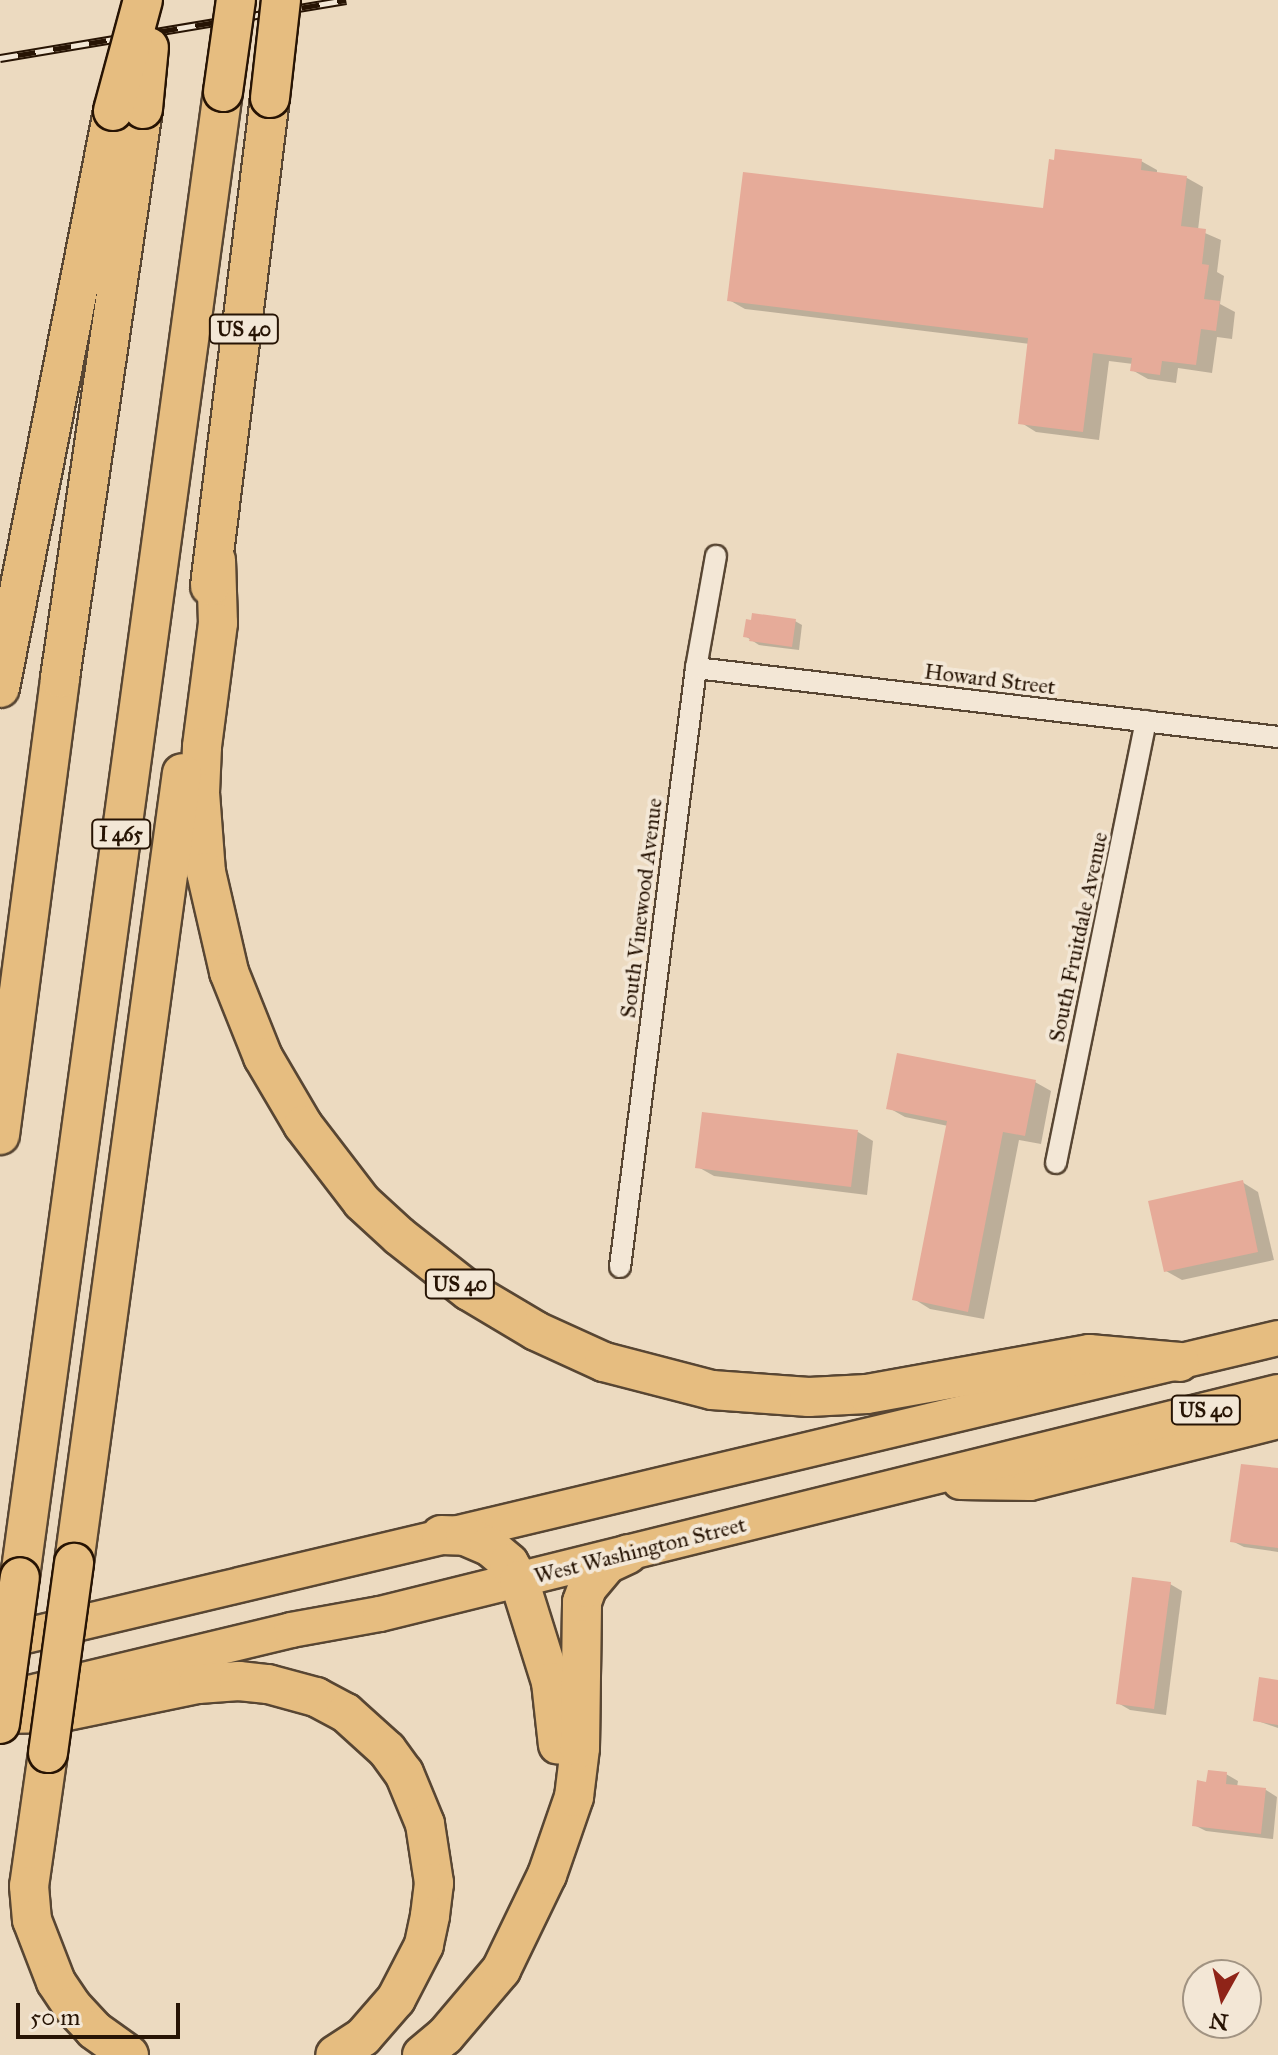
<!DOCTYPE html>
<html>
<head>
<meta charset="utf-8">
<style>
	body { margin:0 }
	#map { position:relative; width:1278px; height:2055px; overflow:hidden; background:#ecdac0; font-family:"IM FELL Great Primer",serif }
	div>[style] { position:absolute }
	.shadow>* { inset:0; background:#0003 }
	.building>* { inset:0; background:#e6ab99 }
	.roads { filter:drop-shadow(2px 0 #584633) drop-shadow(-2px 0 #584633) drop-shadow(0 2px #584633) drop-shadow(0 -2px #584633) }
	.street>* { height:20px; margin:-10px; padding:0 10px; transform-origin:10px; border-radius:10px; background:#f3e7d6 }
	.primary>* { height:34px; margin:-17px; padding:0 17px; transform-origin:17px; border-radius:17px; background:#e6bd80 }
	.highway>* { height:38px; margin:-19px; padding:0 19px; transform-origin:19px; border-radius:19px; background:#e6bd80 }
	.rail>* { height:9px; margin-top:-4.5px; transform-origin:0; background:repeating-linear-gradient(90deg,#f3e7d6 0 18px,#271404 0 36px); box-sizing:border-box; border-block:2px solid #271404 }
	.bridges { filter:drop-shadow(2px 0 #271404) drop-shadow(-2px 0 #271404) drop-shadow(0 2px #271404) drop-shadow(0 -2px #271404) }
	.highway-bridge>* { height:38px; margin:-19px; padding:0 19px; transform-origin:19px; border-radius:19px; background:#e6bd80 }
	span { translate:-50% -50%; white-space:nowrap; text-align:center; line-height:1.15; -webkit-text-stroke:8px #f3e7d6; paint-order:stroke }
	.shield-label span { padding:2px 6px; background:#f3e7d6; border:2px solid; border-radius:6px; -webkit-text-stroke-width:0 }
	.shield-label { font-size:20px; color:#271404; font-weight:700 }
	.street-label { font-size:22px; color:#271404 }
	.north { position:absolute; left:1182px; top:1959px; width:80px; height:80px; box-sizing:border-box; background:#f3e7d6; border:2px solid #a19382; border-radius:50%; rotate:188deg; font-size:22px; font-weight:700; line-height:32px; text-align:center; color:#271404 }
	.north::after { content:''; display:block; margin:auto; width:28px; height:36px; background:#8f2418; clip-path:polygon(50% 0,100% 100%,50% 72%,0 100%) }
	.scale { position:absolute; left:16px; top:2003px; width:164px; height:36px; box-sizing:border-box; border:4px solid #271404; border-top:0; padding-left:10px; font-size:24px; line-height:28px; white-space:nowrap; color:#271404; -webkit-text-stroke:6px #f3e7d6; paint-order:stroke }
</style>
</head>
<body>
<div id="map">
	<div class="shadow">
		<div style="clip-path:polygon(1141px 161px,1157px 170px,1157px 174px,1187px 178px,1203px 187px,1198px 230px,1221px 240px,1217px 272px,1224px 276px,1220px 304px,1235px 312px,1232px 339px,1217px 337px,1212px 373px,1178px 368px,1176px 383px,1148px 379px,1132px 370px,1133px 364px,1109px 361px,1099px 440px,1036px 432px,1020px 422px,1030px 344px,745px 309px,729px 300px,1044px 211px)"></div>
		<div style="clip-path:polygon(795px 621px,802px 625px,799px 650px,759px 645px,745px 636px)"></div>
		<div style="clip-path:polygon(1035px 1082px,1051px 1091px,1041px 1144px,1019px 1140px,984px 1319px,930px 1309px,914px 1299px,948px 1126px,905px 1117px,889px 1108px)"></div>
		<div style="clip-path:polygon(858px 1132px,873px 1141px,867px 1195px,714px 1176px,698px 1167px)"></div>
		<div style="clip-path:polygon(1242px 1182px,1258px 1192px,1274px 1260px,1182px 1280px,1166px 1271px)"></div>
		<div style="clip-path:polygon(1278px 1470px,1278px 1552px,1244px 1547px,1232px 1541px)"></div>
		<div style="clip-path:polygon(1170px 1584px,1182px 1591px,1166px 1715px,1130px 1710px,1118px 1703px)"></div>
		<div style="clip-path:polygon(1278px 1682px,1278px 1728px,1255px 1720px)"></div>
		<div style="clip-path:polygon(1226px 1774px,1238px 1781px,1237px 1787px,1266px 1790px,1277px 1797px,1273px 1839px,1206px 1831px,1194px 1825px,1208px 1784px)"></div>
	</div>
	<div class="building">
		<div style="clip-path:polygon(1055px 149px,1142px 159px,1141px 170px,1187px 176px,1181px 226px,1206px 229px,1202px 264px,1209px 265px,1204px 299px,1220px 301px,1216px 331px,1201px 329px,1196px 365px,1162px 361px,1160px 375px,1130px 371px,1132px 358px,1093px 353px,1083px 432px,1018px 424px,1028px 338px,727px 301px,743px 172px,1043px 208px,1049px 159px,1054px 160px)"></div>
		<div style="clip-path:polygon(752px 613px,796px 619px,792px 647px,749px 641px,750px 638px,743px 637px,746px 619px,751px 620px)"></div>
		<div style="clip-path:polygon(897px 1053px,1036px 1080px,1025px 1136px,1003px 1132px,968px 1312px,912px 1300px,947px 1121px,886px 1109px)"></div>
		<div style="clip-path:polygon(702px 1112px,858px 1130px,851px 1187px,695px 1168px)"></div>
		<div style="clip-path:polygon(1243px 1180px,1258px 1252px,1164px 1272px,1148px 1201px)"></div>
		<div style="clip-path:polygon(1241px 1464px,1278px 1468px,1278px 1548px,1230px 1542px)"></div>
		<div style="clip-path:polygon(1132px 1577px,1171px 1582px,1154px 1709px,1116px 1704px)"></div>
		<div style="clip-path:polygon(1259px 1677px,1278px 1680px,1278px 1725px,1253px 1721px)"></div>
		<div style="clip-path:polygon(1208px 1770px,1227px 1772px,1226px 1784px,1266px 1788px,1261px 1834px,1192px 1826px,1197px 1780px,1206px 1782px)"></div>
	</div>
	<div class="roads">
		<div class="street">
			<div style="left:696px;top:668px;width:586px;rotate:6.76deg"></div>
			<div style="left:1056px;top:1163px;width:451px;rotate:-78.5deg"></div>
			<div style="left:620px;top:1267px;width:604px;rotate:-82.77deg"></div>
			<div style="left:696px;top:668px;width:114px;rotate:-79.9deg"></div>
		</div>
		<div class="primary">
			<div style="left:960px;top:1482px;width:70px;rotate:0.8deg"></div>
			<div style="left:1030px;top:1483px;width:256px;rotate:-14deg"></div>
			<div style="left:0;top:1642px;width:1314px;rotate:-13.38deg"></div>
			<div style="left:0;top:1700px;width:299px;rotate:-13.5deg"></div>
			<div style="left:291px;top:1630px;width:90px;rotate:-10.2deg"></div>
			<div style="left:380px;top:1614px;width:925px;rotate:-13.89deg"></div>
		</div>
		<div class="highway">
			<div style="left:216px;top:560px;width:63px;rotate:88.2deg"></div>
			<div style="left:218px;top:623px;width:125px;rotate:97.4deg"></div>
			<div style="left:202px;top:747px;width:46px;rotate:92.5deg"></div>
			<div style="left:200px;top:793px;width:79px;rotate:85.7deg"></div>
			<div style="left:206px;top:872px;width:103px;rotate:77deg"></div>
			<div style="left:229px;top:972px;width:92px;rotate:68.2deg"></div>
			<div style="left:263px;top:1057px;width:79px;rotate:59.5deg"></div>
			<div style="left:303px;top:1125px;width:97px;rotate:52.5deg"></div>
			<div style="left:362px;top:1202px;width:50px;rotate:42.6deg"></div>
			<div style="left:399px;top:1236px;width:89px;rotate:38.2deg"></div>
			<div style="left:469px;top:1291px;width:78px;rotate:30.8deg"></div>
			<div style="left:536px;top:1331px;width:75px;rotate:24.5deg"></div>
			<div style="left:604px;top:1362px;width:112px;rotate:14.5deg"></div>
			<div style="left:712px;top:1390px;width:97px;rotate:4.1deg"></div>
			<div style="left:809px;top:1397px;width:58px;rotate:-3deg"></div>
			<div style="left:867px;top:1394px;width:226px;rotate:-10.2deg"></div>
			<div style="left:1089px;top:1354px;width:91px;rotate:5deg"></div>
			<div style="left:210px;top:586px;width:492px;rotate:-83deg"></div>
			<div style="left:0;top:688px;width:588px;rotate:-78.92deg"></div>
			<div style="left:0;top:1135px;width:461px;rotate:-82.5deg"></div>
			<div style="left:60px;top:678px;width:575px;rotate:-81.7deg"></div>
			<div style="left:441px;top:1535px;width:24px;rotate:2deg"></div>
			<div style="left:465px;top:1536px;width:26px;rotate:23deg"></div>
			<div style="left:489px;top:1546px;width:26px;rotate:40deg"></div>
			<div style="left:509px;top:1563px;width:20px;rotate:60deg"></div>
			<div style="left:519px;top:1580px;width:107px;rotate:72.6deg"></div>
			<div style="left:551px;top:1682px;width:63px;rotate:83.7deg"></div>
			<div style="left:74px;top:1563px;width:797px;rotate:-82.22deg"></div>
			<div style="left:20px;top:1577px;width:1499px;rotate:-82.22deg"></div>
			<div style="left:0;top:1714px;width:58px;rotate:-1deg"></div>
			<div style="left:58px;top:1713px;width:143px;rotate:-11.7deg"></div>
			<div style="left:198px;top:1684px;width:41px;rotate:-4.2deg"></div>
			<div style="left:239px;top:1681px;width:29px;rotate:6deg"></div>
			<div style="left:268px;top:1684px;width:50px;rotate:15.2deg"></div>
			<div style="left:316px;top:1697px;width:34px;rotate:28deg"></div>
			<div style="left:346px;top:1713px;width:55px;rotate:42.1deg"></div>
			<div style="left:387px;top:1750px;width:29px;rotate:54deg"></div>
			<div style="left:404px;top:1773px;width:55px;rotate:67.6deg"></div>
			<div style="left:425px;top:1824px;width:60px;rotate:81.3deg"></div>
			<div style="left:434px;top:1883px;width:33px;rotate:97deg"></div>
			<div style="left:430px;top:1916px;width:30px;rotate:102deg"></div>
			<div style="left:424px;top:1945px;width:61px;rotate:117.4deg"></div>
			<div style="left:396px;top:1999px;width:50px;rotate:131deg"></div>
			<div style="left:363px;top:2037px;width:33px;rotate:147deg"></div>
			<div style="left:48px;top:1753px;width:134px;rotate:98.1deg"></div>
			<div style="left:29px;top:1886px;width:34px;rotate:85deg"></div>
			<div style="left:32px;top:1920px;width:66px;rotate:68.8deg"></div>
			<div style="left:56px;top:1982px;width:29px;rotate:56deg"></div>
			<div style="left:72px;top:2006px;width:33px;rotate:47deg"></div>
			<div style="left:94px;top:2030px;width:43px;rotate:35.5deg"></div>
			<div style="left:422px;top:2055px;width:30px;rotate:-40deg"></div>
			<div style="left:445px;top:2036px;width:87px;rotate:-49.7deg"></div>
			<div style="left:501px;top:1970px;width:106px;rotate:-64.2deg"></div>
			<div style="left:547px;top:1875px;width:83px;rotate:-70.9deg"></div>
			<div style="left:574px;top:1797px;width:49px;rotate:-83deg"></div>
			<div style="left:580px;top:1748px;width:146px;rotate:-89.2deg"></div>
			<div style="left:582px;top:1602px;width:15px;rotate:-70deg"></div>
			<div style="left:587px;top:1588px;width:31px;rotate:-50deg"></div>
			<div style="left:607px;top:1564px;width:23px;rotate:-25deg"></div>
		</div>
	</div>
	<div class="rail">
		<div style="left:0;top:58px;width:351px;rotate:-9.5deg"></div>
	</div>
	<div class="bridges">
		<div class="highway-bridge">
			<div style="left:223px;top:92px;width:93px;rotate:-82deg"></div>
			<div style="left:270px;top:98px;width:99px;rotate:-83.6deg"></div>
			<div style="left:143px;top:109px;width:62px;rotate:-84.5deg"></div>
			<div style="left:113px;top:111px;width:115px;rotate:-74.9deg"></div>
			<div style="left:0;top:1724px;width:148px;rotate:-82.3deg"></div>
			<div style="left:48px;top:1753px;width:192px;rotate:-82.2deg"></div>
		</div>
	</div>
	<div class="shield-label">
		<span style="left:244px;top:329px">US 40</span>
		<span style="left:121px;top:834px">I 465</span>
		<span style="left:460px;top:1284px">US 40</span>
		<span style="left:1206px;top:1410px">US 40</span>
	</div>
	<div class="street-label">
		<span style="left:990px;top:679px;rotate:7deg">Howard Street</span>
		<span style="left:641px;top:908px;rotate:-83deg">South Vinewood Avenue</span>
		<span style="left:1078px;top:937px;rotate:-78deg">South Fruitdale Avenue</span>
		<span style="left:640px;top:1550px;rotate:-14deg">West Washington Street</span>
	</div>
	<div class="north">N</div>
	<div class="scale">50 m</div>
</div>
</body>
</html>
